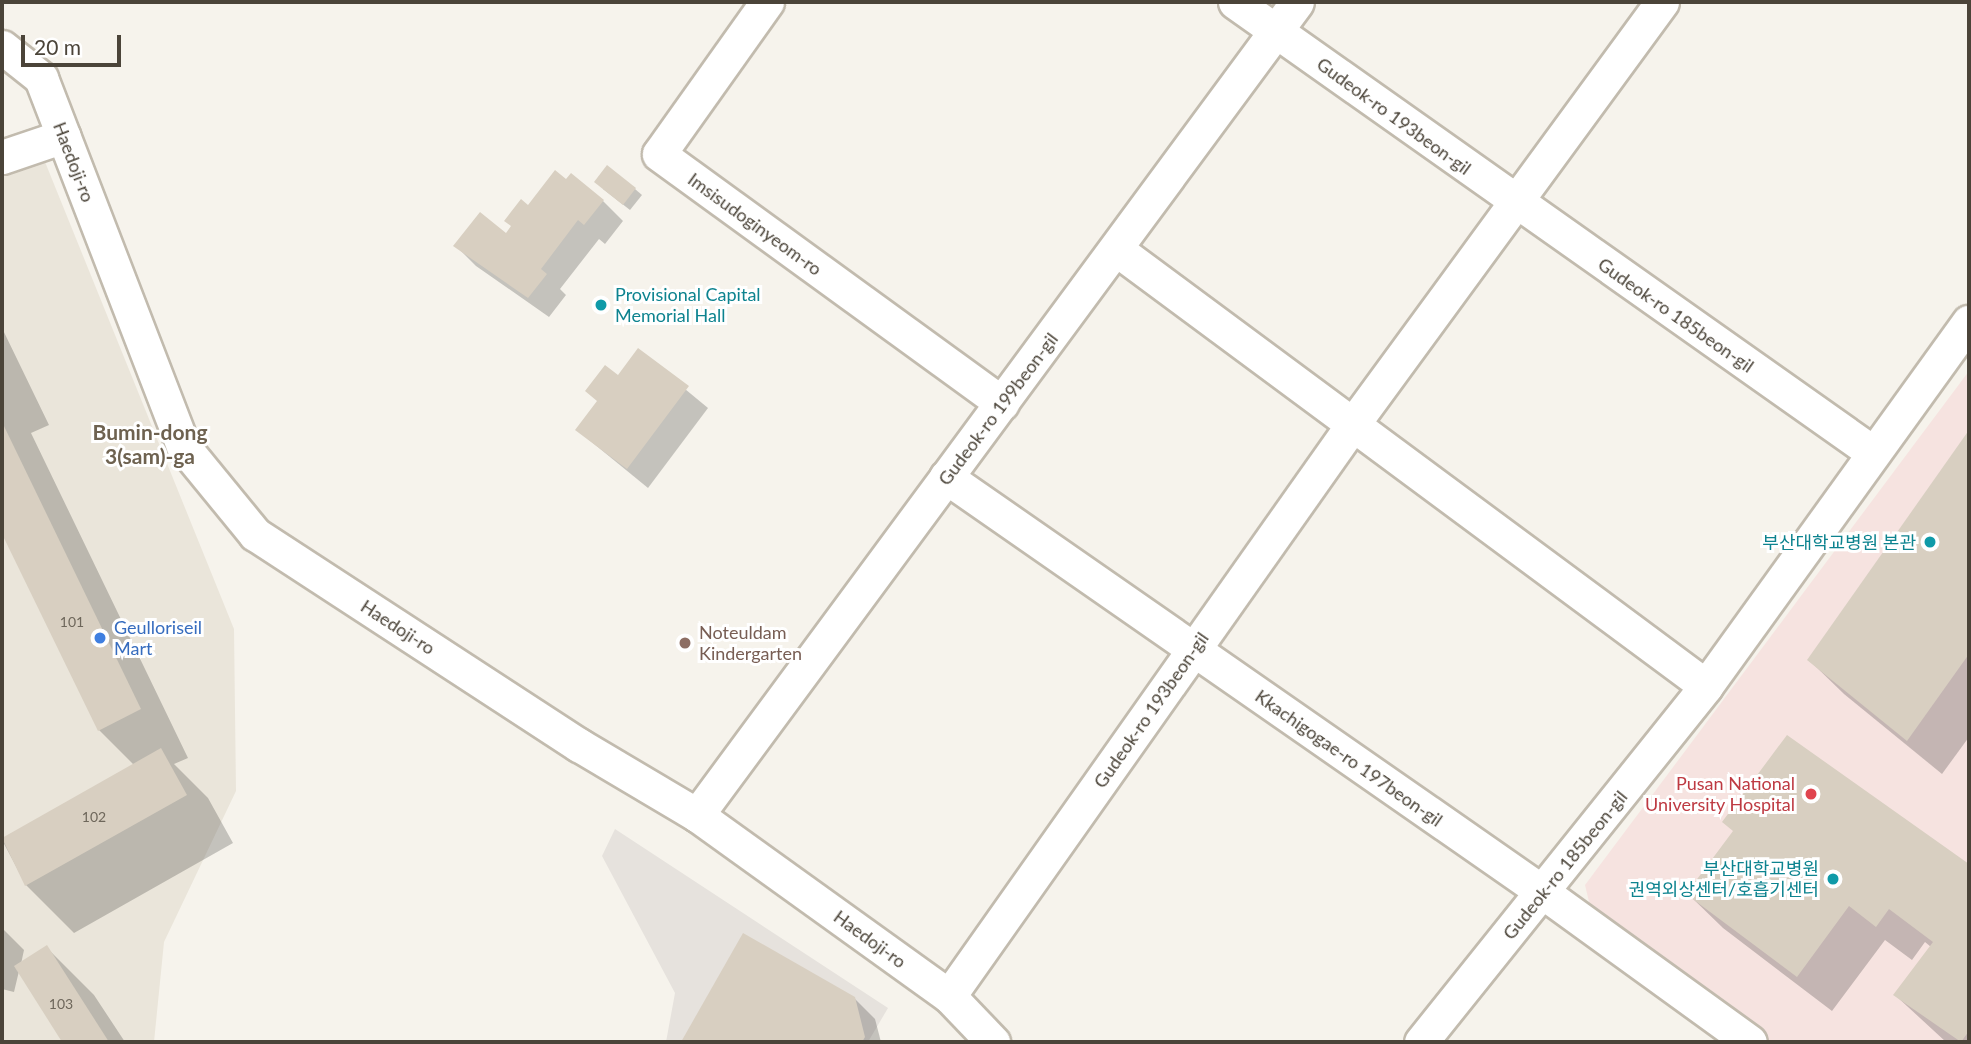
<!DOCTYPE html>
<html>
<head>
<meta charset="utf-8">
<style>
	body { margin:0 }
	#map { position:relative; width:1971px; height:1044px; overflow:hidden; background:#f6f3ec; font-family:Lato,"Noto Sans KR",sans-serif }
	div>[style] { position:absolute }
	.residential>* { inset:0; background:#eae5da }
	.industrial>* { inset:0; background:#e6e2dd }
	.medical>* { inset:0; background:#f6e3e0 }
	.shadow>* { inset:0; background:#0003 }
	.building>* { inset:0; background:#d8cfc1 }
	.roads { filter:drop-shadow(2px 0 #c2bbae) drop-shadow(-2px 0 #c2bbae) drop-shadow(0 2px #c2bbae) drop-shadow(0 -2px #c2bbae) }
	.minor>* { height:33px; margin:-16.5px; padding:0 16.5px; transform-origin:16.5px; border-radius:16.5px; background:#fff }
	.dots>* { width:19px; height:19px; translate:-50% -50%; box-sizing:border-box; border:4px solid #fff; border-radius:50% }
	span { translate:-50% -50%; white-space:nowrap; text-align:center; line-height:1.15; -webkit-text-stroke:6px #fff; paint-order:stroke }
	.number-label { font-size:14px; color:#6e675b }
	.number-label span { -webkit-text-stroke-width:0 }
	.street-label { font-size:18px; color:#4b4439 }
	.culture-label { font-size:18px; color:#0d838f }
	.left { translate:0 -50%; text-align:left }
	.right { translate:-100% -50%; text-align:right }
	.shop-label { font-size:18px; color:#366cbe }
	.education-label { font-size:18px; color:#785e54 }
	.health-label { font-size:18px; color:#be3a42 }
	.quarter-label { font-size:21px; color:#6e6250; font-weight:700 }
	.frame { position:absolute; inset:0; border:4px solid #4b4439; pointer-events:none }
	.scale { position:absolute; left:21px; top:35px; width:100px; height:32px; box-sizing:border-box; border:4px solid #4b4439; border-top:0; padding-left:9px; font-size:21px; line-height:24px; white-space:nowrap; color:#4b4439; -webkit-text-stroke:5px #fff; paint-order:stroke }
</style>
</head>
<body>
<div id="map">
	<div class="residential">
		<div style="clip-path:polygon(41px 152px,234px 629px,236px 791px,164px 942px,154px 1042px,2px 1042px,2px 168px)"></div>
	</div>
	<div class="industrial">
		<div style="clip-path:polygon(615px 829px,888px 1008px,868px 1042px,666px 1042px,675px 993px,602px 856px)"></div>
	</div>
	<div class="medical">
		<div style="clip-path:polygon(1969px 371px,1969px 1042px,1769px 1042px,1592px 914px,1585px 885px)"></div>
	</div>
	<div class="shadow">
		<div style="clip-path:polygon(603px 189px,635px 189px,642px 195px,630px 210px)"></div>
		<div style="clip-path:polygon(603px 201px,623px 221px,605px 244px,599px 239px,560px 289px,566px 295px,549px 317px,476px 266px,456px 246px,506px 235px,528px 207px)"></div>
		<div style="clip-path:polygon(2px 328px,49px 425px,31px 433px,188px 758px,174px 764px,208px 798px,233px 843px,74px 933px,26px 885px,2px 840px,134px 765px,99px 730px,2px 530px)"></div>
		<div style="clip-path:polygon(639px 351px,708px 408px,648px 488px,577px 430px)"></div>
		<div style="clip-path:polygon(1969px 433px,1969px 737px,1942px 774px,1844px 694px,1809px 660px)"></div>
		<div style="clip-path:polygon(1787px 738px,1969px 866px,1969px 1042px,1946px 1042px,1895px 995px,1931px 947px,1925px 942px,1912px 960px,1885px 940px,1832px 1011px,1723px 928px,1688px 894px,1734px 832px)"></div>
		<div style="clip-path:polygon(2px 928px,24px 950px,21px 964px,46px 947px,94px 995px,125px 1042px,64px 1042px,19px 971px,14px 992px,2px 989px)"></div>
		<div style="clip-path:polygon(744px 935px,854px 998px,875px 1019px,881px 1042px,683px 1042px)"></div>
	</div>
	<div class="building">
		<div style="clip-path:polygon(607px 165px,636px 188px,623px 205px,594px 182px)"></div>
		<div style="clip-path:polygon(555px 170px,566px 179px,571px 173px,604px 200px,584px 225px,578px 220px,541px 269px,547px 274px,528px 298px,453px 246px,480px 212px,506px 233px,511px 226px,504px 221px,521px 199px,528px 205px)"></div>
		<div style="clip-path:polygon(638px 348px,689px 386px,627px 469px,575px 430px,597px 401px,585px 391px,605px 365px,618px 375px)"></div>
		<div style="clip-path:polygon(2px 422px,141px 709px,98px 731px,2px 534px)"></div>
		<div style="clip-path:polygon(1969px 430px,1969px 654px,1907px 741px,1807px 660px)"></div>
		<div style="clip-path:polygon(1787px 735px,1969px 864px,1969px 1031px,1961px 1042px,1893px 995px,1933px 942px,1889px 909px,1876px 927px,1849px 906px,1797px 977px,1686px 894px,1733px 831px,1722px 822px)"></div>
		<div style="clip-path:polygon(161px 748px,187px 795px,25px 886px,2px 838px)"></div>
		<div style="clip-path:polygon(743px 933px,855px 997px,865px 1037px,862px 1042px,681px 1042px)"></div>
		<div style="clip-path:polygon(47px 945px,109px 1042px,62px 1042px,14px 966px)"></div>
	</div>
	<div class="roads">
		<div class="minor">
			<div style="left:767px;top:2px;width:186px;rotate:125.4deg"></div>
			<div style="left:659px;top:154px;width:424px;rotate:36deg"></div>
			<div style="left:1235px;top:2px;width:780px;rotate:35.24deg"></div>
			<div style="left:2px;top:47px;width:50px;rotate:38.5deg"></div>
			<div style="left:41px;top:78px;width:394px;rotate:68.9deg"></div>
			<div style="left:183px;top:446px;width:114px;rotate:50.7deg"></div>
			<div style="left:255px;top:534px;width:387px;rotate:33.1deg"></div>
			<div style="left:579px;top:745px;width:137px;rotate:30.7deg"></div>
			<div style="left:697px;top:815px;width:310px;rotate:35.7deg"></div>
			<div style="left:949px;top:996px;width:64px;rotate:46.3deg"></div>
			<div style="left:2px;top:157px;width:65px;rotate:-18.7deg"></div>
			<div style="left:1116px;top:249px;width:734px;rotate:36.53deg"></div>
			<div style="left:946px;top:477px;width:728px;rotate:34.82deg"></div>
			<div style="left:1544px;top:893px;width:254px;rotate:35.9deg"></div>
			<div style="left:697px;top:815px;width:1010px;rotate:-53.57deg"></div>
			<div style="left:949px;top:996px;width:700px;rotate:-54.77deg"></div>
			<div style="left:1353px;top:424px;width:523px;rotate:-53.79deg"></div>
			<div style="left:1421px;top:1042px;width:456px;rotate:-51.3deg"></div>
			<div style="left:1706px;top:686px;width:449px;rotate:-54.2deg"></div>
		</div>
	</div>
	<div class="dots">
		<div style="left:601px;top:305px;background:#0f9aa8"></div>
		<div style="left:1930px;top:542px;background:#0f9aa8"></div>
		<div style="left:100px;top:638px;background:#3f7fe0"></div>
		<div style="left:685px;top:643px;background:#8d6e63"></div>
		<div style="left:1811px;top:794px;background:#e0444e"></div>
		<div style="left:1833px;top:879px;background:#0f9aa8"></div>
	</div>
	<div class="number-label">
		<span style="left:72px;top:622px">101</span>
		<span style="left:94px;top:817px">102</span>
		<span style="left:61px;top:1004px">103</span>
	</div>
	<div class="street-label">
		<span style="left:1394px;top:116px;rotate:36deg">Gudeok-ro 193beon-gil</span>
		<span style="left:74px;top:162px;rotate:69deg">Haedoji-ro</span>
		<span style="left:755px;top:224px;rotate:36deg">Imsisudoginyeom-ro</span>
		<span style="left:1676px;top:315px;rotate:35deg">Gudeok-ro 185beon-gil</span>
		<span style="left:998px;top:409px;rotate:-53deg">Gudeok-ro 199beon-gil</span>
		<span style="left:398px;top:627px;rotate:33deg">Haedoji-ro</span>
		<span style="left:1151px;top:710px;rotate:-55deg">Gudeok-ro 193beon-gil</span>
		<span style="left:1349px;top:758px;rotate:35deg">Kkachigogae-ro 197beon-gil</span>
		<span style="left:1565px;top:865px;rotate:-51deg">Gudeok-ro 185beon-gil</span>
		<span style="left:870px;top:939px;rotate:36deg">Haedoji-ro</span>
	</div>
	<div class="culture-label">
		<span class="left" style="left:615px;top:305px">Provisional Capital<br>Memorial Hall</span>
		<span class="right" style="left:1916px;top:542px">부산대학교병원 본관</span>
		<span class="right" style="left:1819px;top:879px">부산대학교병원<br>권역외상센터/호흡기센터</span>
	</div>
	<div class="shop-label">
		<span class="left" style="left:114px;top:638px">Geulloriseil<br>Mart</span>
	</div>
	<div class="education-label">
		<span class="left" style="left:699px;top:643px">Noteuldam<br>Kindergarten</span>
	</div>
	<div class="health-label">
		<span class="right" style="left:1795px;top:794px">Pusan National<br>University Hospital</span>
	</div>
	<div class="quarter-label">
		<span style="left:150px;top:444px">Bumin-dong<br>3(sam)-ga</span>
	</div>
	<div class="frame"></div>
	<div class="scale">20 m</div>
</div>
</body>
</html>
